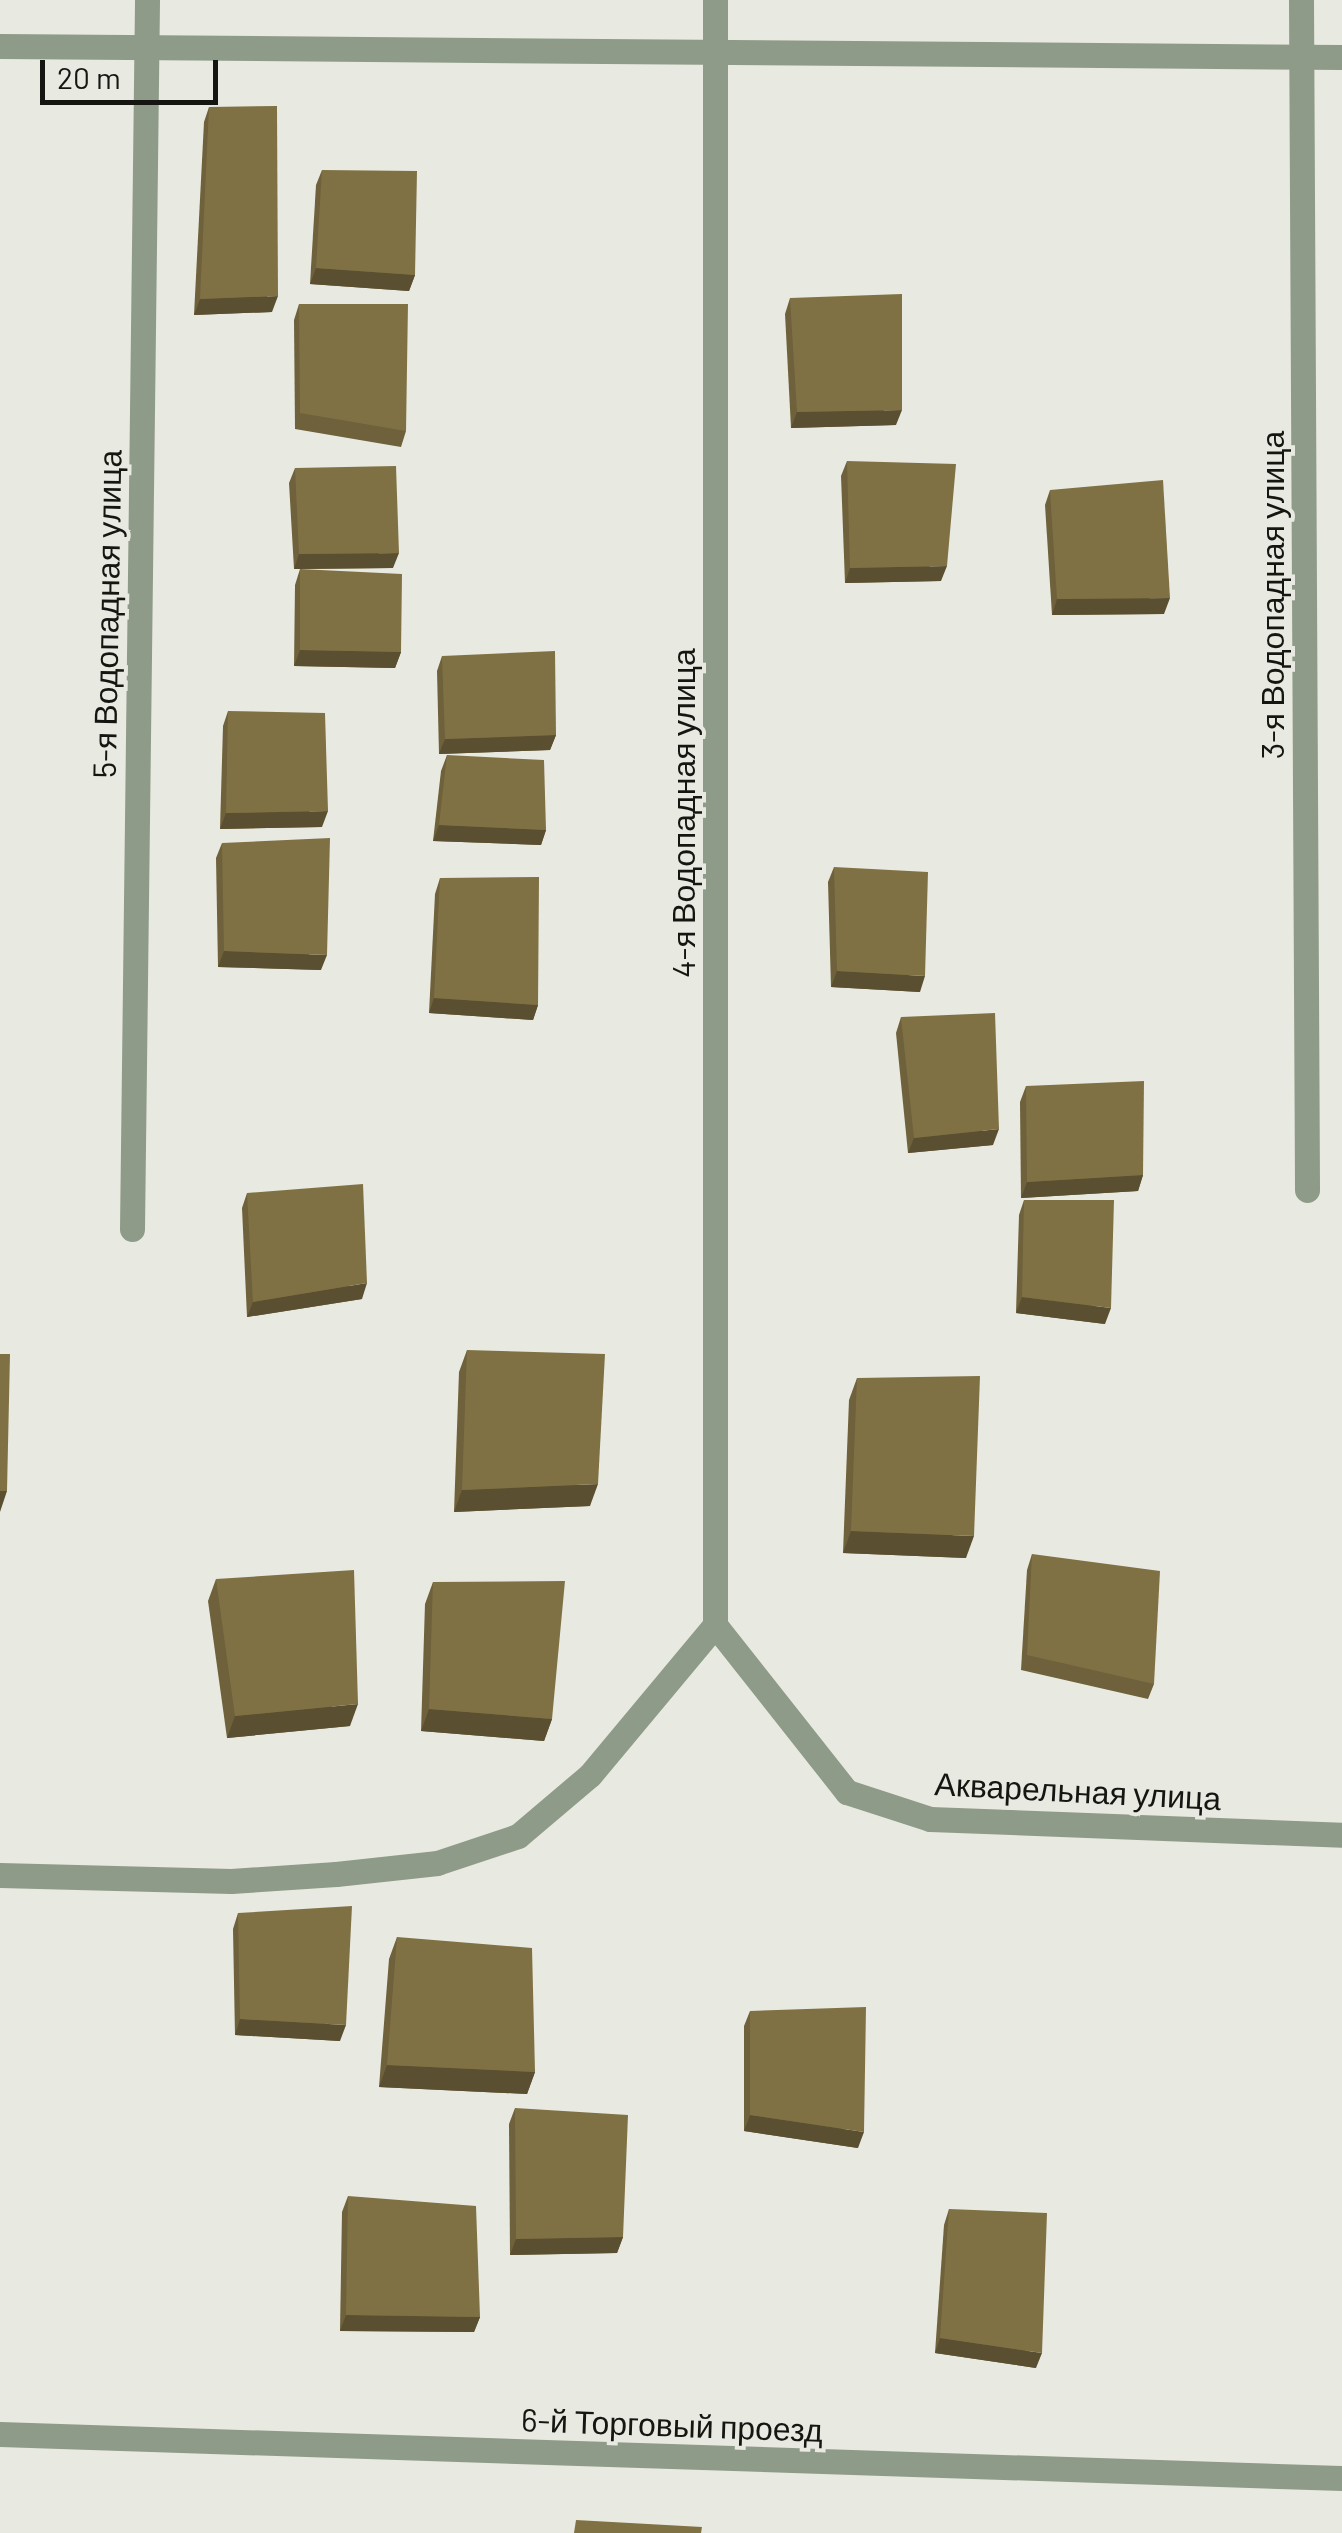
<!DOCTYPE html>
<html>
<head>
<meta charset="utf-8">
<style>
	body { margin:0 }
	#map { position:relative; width:1342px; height:2533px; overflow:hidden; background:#e8eae1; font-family:Barlow,sans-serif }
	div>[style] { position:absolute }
	.street>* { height:25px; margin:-12.5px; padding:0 12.5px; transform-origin:12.5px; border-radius:12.5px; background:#8f9b89 }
	.wall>* { inset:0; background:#6e613b }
	.shaded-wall>* { inset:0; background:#5a4f30 }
	.building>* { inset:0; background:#807145 }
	span { translate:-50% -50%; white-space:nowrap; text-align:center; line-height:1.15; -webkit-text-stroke:8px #e8eae1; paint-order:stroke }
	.street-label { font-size:32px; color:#151512 }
	.scale { position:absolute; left:40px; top:60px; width:178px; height:45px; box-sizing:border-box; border:5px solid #151512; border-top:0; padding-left:12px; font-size:30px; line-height:35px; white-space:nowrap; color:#151512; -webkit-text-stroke:8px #e8eae1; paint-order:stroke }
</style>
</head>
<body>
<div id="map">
	<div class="street">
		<div style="left:1301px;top:0;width:1190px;rotate:89.71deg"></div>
		<div style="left:0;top:46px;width:1342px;rotate:0.47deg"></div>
		<div style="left:132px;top:1229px;width:1229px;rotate:-89.3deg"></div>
		<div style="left:715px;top:1625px;width:1625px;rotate:-90deg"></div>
		<div style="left:715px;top:1625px;width:213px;rotate:51.7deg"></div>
		<div style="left:847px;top:1792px;width:87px;rotate:18deg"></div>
		<div style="left:930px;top:1819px;width:412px;rotate:2.2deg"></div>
		<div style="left:0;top:1875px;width:231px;rotate:1.5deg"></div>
		<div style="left:231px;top:1881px;width:105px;rotate:-3.8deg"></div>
		<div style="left:336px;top:1874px;width:102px;rotate:-6.2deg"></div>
		<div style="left:437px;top:1863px;width:85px;rotate:-18.4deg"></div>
		<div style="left:518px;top:1836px;width:94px;rotate:-40.3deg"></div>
		<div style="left:590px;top:1775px;width:195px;rotate:-50.2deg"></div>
		<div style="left:0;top:2434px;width:1343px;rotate:1.88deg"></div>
	</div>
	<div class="wall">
		<div style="clip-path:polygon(209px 107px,272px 312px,194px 315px,204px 122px)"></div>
		<div style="clip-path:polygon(322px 170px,415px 275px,409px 291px,310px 284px,316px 185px)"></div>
		<div style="clip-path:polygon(790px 298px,896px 425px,791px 428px,785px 314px)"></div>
		<div style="clip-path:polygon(299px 304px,406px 431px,401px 447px,295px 429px,294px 320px)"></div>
		<div style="clip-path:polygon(847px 461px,941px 581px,845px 583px,841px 476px)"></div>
		<div style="clip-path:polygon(295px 468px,393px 568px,301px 569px,401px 652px,395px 668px,294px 666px,295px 585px,300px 569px,294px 569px,289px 483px)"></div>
		<div style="clip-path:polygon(1050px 490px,1164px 614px,1052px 615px,1045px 505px)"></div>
		<div style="clip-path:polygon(442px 656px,556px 735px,550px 750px,439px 754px,437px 671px)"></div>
		<div style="clip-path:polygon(228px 711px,322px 827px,220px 829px,223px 726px)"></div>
		<div style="clip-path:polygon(447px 755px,546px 830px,541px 845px,433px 841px,441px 771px)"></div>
		<div style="clip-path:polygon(222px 843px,321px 970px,218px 967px,216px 858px)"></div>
		<div style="clip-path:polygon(834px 867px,920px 992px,831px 987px,828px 882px)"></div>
		<div style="clip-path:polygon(440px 878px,538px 1005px,533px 1020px,429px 1013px,435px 894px)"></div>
		<div style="clip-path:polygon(901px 1017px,993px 1145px,908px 1153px,896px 1033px)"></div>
		<div style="clip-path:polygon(1026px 1086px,1143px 1175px,1138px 1191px,1021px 1198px,1020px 1102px)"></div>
		<div style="clip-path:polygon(247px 1193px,362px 1299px,247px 1317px,242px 1208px)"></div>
		<div style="clip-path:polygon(1024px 1200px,1105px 1324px,1016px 1313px,1019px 1215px)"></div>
		<div style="clip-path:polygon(467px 1350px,590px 1506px,454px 1512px,459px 1372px)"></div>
		<div style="clip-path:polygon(857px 1378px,966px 1558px,843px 1553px,849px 1400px)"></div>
		<div style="clip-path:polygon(1032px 1554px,1154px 1684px,1148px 1699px,1021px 1670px,1027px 1570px)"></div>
		<div style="clip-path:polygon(216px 1579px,350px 1726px,227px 1738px,208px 1601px)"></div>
		<div style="clip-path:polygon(433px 1582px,552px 1719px,544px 1741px,421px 1731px,425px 1604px)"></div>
		<div style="clip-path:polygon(238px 1913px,340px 2041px,235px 2035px,233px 1929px)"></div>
		<div style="clip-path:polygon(397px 1937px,535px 2072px,527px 2094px,379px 2087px,389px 1959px)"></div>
		<div style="clip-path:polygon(750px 2011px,858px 2148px,744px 2131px,744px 2026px)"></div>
		<div style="clip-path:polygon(515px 2108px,623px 2237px,617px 2253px,510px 2255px,509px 2124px)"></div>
		<div style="clip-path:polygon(348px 2196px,480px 2317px,474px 2332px,340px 2331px,342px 2212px)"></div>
		<div style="clip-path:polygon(949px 2209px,1036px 2368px,935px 2353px,944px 2225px)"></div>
	</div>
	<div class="shaded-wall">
		<div style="clip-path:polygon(316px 268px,415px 275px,409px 291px,310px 284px)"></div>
		<div style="clip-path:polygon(278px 296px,272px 312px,194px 315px,200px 299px)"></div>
		<div style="clip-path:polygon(902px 410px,896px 425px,791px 428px,797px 412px)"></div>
		<div style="clip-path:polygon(399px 553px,393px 568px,294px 569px,299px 554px)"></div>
		<div style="clip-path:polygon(947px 566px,941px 581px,845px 583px,850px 568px)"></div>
		<div style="clip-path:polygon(1170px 598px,1164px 614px,1052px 615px,1057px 599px)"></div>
		<div style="clip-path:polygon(300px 650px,401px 652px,395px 668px,294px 666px)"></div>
		<div style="clip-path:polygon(556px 735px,550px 750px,439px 754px,445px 739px)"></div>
		<div style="clip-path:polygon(328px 811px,322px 827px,220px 829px,226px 813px)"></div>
		<div style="clip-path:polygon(439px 825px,546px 830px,541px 845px,433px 841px)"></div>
		<div style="clip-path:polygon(224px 951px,327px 955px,321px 970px,218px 967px)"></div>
		<div style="clip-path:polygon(837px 971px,925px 976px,920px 992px,831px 987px)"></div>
		<div style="clip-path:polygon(434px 998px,538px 1005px,533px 1020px,429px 1013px)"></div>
		<div style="clip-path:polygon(999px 1129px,993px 1145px,908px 1153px,914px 1138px)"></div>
		<div style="clip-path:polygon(1143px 1175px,1138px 1191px,1021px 1198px,1027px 1182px)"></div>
		<div style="clip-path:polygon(367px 1283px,362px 1299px,247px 1317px,253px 1302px)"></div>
		<div style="clip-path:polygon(1022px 1297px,1111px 1308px,1105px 1324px,1016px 1313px)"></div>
		<div style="clip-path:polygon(598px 1484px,590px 1506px,454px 1512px,462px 1490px)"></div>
		<div style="clip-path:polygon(0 1491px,7px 1491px,0 1512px)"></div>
		<div style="clip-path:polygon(851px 1531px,974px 1536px,966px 1558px,843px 1553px)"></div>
		<div style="clip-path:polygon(358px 1704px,350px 1726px,227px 1738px,235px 1716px)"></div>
		<div style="clip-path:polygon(429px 1709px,552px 1719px,544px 1741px,421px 1731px)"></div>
		<div style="clip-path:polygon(240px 2019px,346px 2025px,340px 2041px,235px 2035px)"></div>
		<div style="clip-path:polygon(387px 2065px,535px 2072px,527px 2094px,379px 2087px)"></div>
		<div style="clip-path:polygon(750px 2115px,864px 2132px,858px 2148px,744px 2131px)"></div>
		<div style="clip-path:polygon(623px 2237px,617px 2253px,510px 2255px,516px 2239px)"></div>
		<div style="clip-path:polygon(346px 2315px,480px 2317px,474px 2332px,340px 2331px)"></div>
		<div style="clip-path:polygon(940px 2338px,1042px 2353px,1036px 2368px,935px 2353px)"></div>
	</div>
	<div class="building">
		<div style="clip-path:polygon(277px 106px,278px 296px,200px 299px,209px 107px)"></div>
		<div style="clip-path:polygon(322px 170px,417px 171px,415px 275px,316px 268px)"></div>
		<div style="clip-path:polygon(902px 294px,902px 410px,797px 412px,790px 298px)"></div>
		<div style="clip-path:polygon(299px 304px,408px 304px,406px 431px,300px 413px)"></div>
		<div style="clip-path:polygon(847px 461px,956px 464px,947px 566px,850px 568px)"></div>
		<div style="clip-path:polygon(396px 466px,399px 553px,299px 554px,295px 468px)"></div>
		<div style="clip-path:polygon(1163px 480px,1170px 598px,1057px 599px,1050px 490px)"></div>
		<div style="clip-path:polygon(300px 569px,402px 574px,401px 652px,300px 650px)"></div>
		<div style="clip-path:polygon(555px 651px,556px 735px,445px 739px,442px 656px)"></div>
		<div style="clip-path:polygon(228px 711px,325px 713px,328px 811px,226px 813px)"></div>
		<div style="clip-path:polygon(447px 755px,544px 760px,546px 830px,439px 825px)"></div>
		<div style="clip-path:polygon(330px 838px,327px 955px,224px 951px,222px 843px)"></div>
		<div style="clip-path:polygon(834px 867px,928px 872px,925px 976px,837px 971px)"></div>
		<div style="clip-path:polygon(539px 877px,538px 1005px,434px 998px,440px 878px)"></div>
		<div style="clip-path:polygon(995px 1013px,999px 1129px,914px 1138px,901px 1017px)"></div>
		<div style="clip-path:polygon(1144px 1081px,1143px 1175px,1027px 1182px,1026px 1086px)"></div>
		<div style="clip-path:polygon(363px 1184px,367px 1283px,253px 1302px,247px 1193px)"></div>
		<div style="clip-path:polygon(1024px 1200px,1114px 1200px,1111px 1308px,1022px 1297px)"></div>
		<div style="clip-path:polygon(467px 1350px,605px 1354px,598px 1484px,462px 1490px)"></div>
		<div style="clip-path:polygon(0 1354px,10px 1354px,7px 1491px,0 1491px)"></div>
		<div style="clip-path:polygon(980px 1376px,974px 1536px,851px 1531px,857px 1378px)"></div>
		<div style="clip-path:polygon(1032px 1554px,1160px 1571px,1154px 1684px,1027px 1655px)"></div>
		<div style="clip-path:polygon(354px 1570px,358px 1704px,235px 1716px,216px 1579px)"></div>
		<div style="clip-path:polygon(565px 1581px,552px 1719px,429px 1709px,433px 1582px)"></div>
		<div style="clip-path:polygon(352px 1906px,346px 2025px,240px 2019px,238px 1913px)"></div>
		<div style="clip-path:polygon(397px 1937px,532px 1948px,535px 2072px,387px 2065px)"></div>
		<div style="clip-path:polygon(866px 2007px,864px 2132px,750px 2115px,750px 2011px)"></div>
		<div style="clip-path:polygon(515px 2108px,628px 2115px,623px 2237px,516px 2239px)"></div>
		<div style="clip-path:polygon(348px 2196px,476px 2206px,480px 2317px,346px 2315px)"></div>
		<div style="clip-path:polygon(949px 2209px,1047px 2213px,1042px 2353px,940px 2338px)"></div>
		<div style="clip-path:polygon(576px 2520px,702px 2527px,701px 2533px,574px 2533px)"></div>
	</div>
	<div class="street-label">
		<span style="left:1271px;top:595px;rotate:-90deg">3-я Водопадная улица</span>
		<span style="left:106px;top:614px;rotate:-89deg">5-я Водопадная улица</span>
		<span style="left:682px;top:813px;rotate:-90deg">4-я Водопадная улица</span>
		<span style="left:1078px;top:1790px;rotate:3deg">Акварельная улица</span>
		<span style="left:672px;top:2424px;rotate:2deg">6-й Торговый проезд</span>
	</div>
	<div class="scale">20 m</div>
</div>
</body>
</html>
